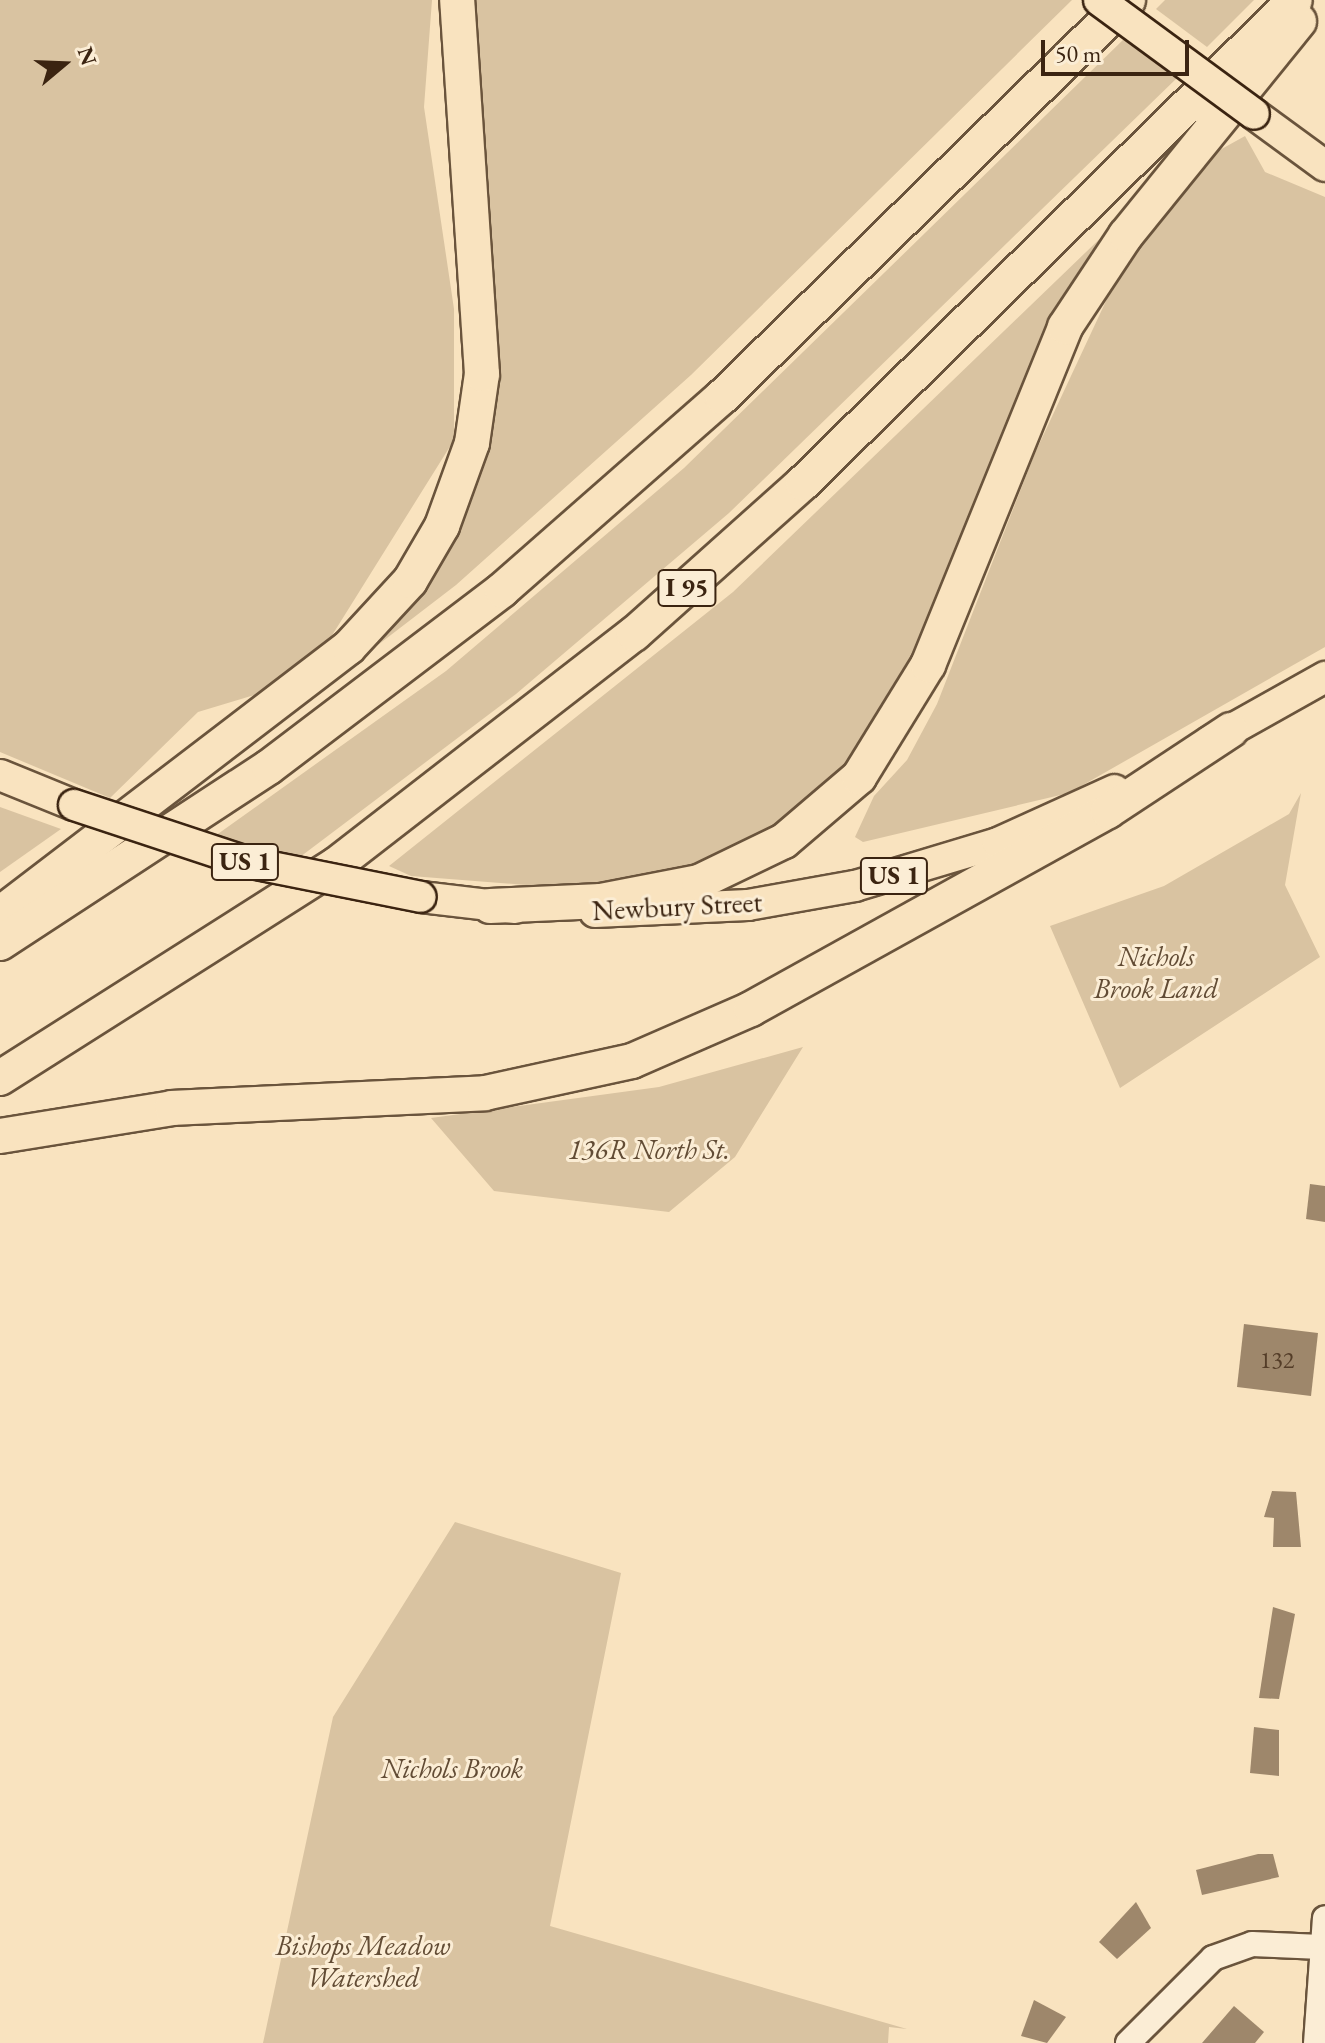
<!DOCTYPE html>
<html>
<head>
<meta charset="utf-8">
<style>
	body { margin:0 }
	#map { position:relative; width:1325px; height:2043px; overflow:hidden; background:#f9e3bf; font-family:"EB Garamond",serif }
	div>[style] { position:absolute }
	.green>* { inset:0; background:#d9c3a1 }
	.building>* { inset:0; background:#9e876b }
	.roads { filter:drop-shadow(2px 0 #6a543c) drop-shadow(-2px 0 #6a543c) drop-shadow(0 2px #6a543c) drop-shadow(0 -2px #6a543c) }
	.minor>* { height:24px; margin:-12px; padding:0 12px; transform-origin:12px; border-radius:12px; background:#fbedd5 }
	.major>* { height:30px; margin:-15px; padding:0 15px; transform-origin:15px; border-radius:15px; background:#f9e3bf }
	.highway>* { height:34px; margin:-17px; padding:0 17px; transform-origin:17px; border-radius:17px; background:#f9e3bf }
	.bridges { filter:drop-shadow(2px 0 #3b2411) drop-shadow(-2px 0 #3b2411) drop-shadow(0 2px #3b2411) drop-shadow(0 -2px #3b2411) }
	.major-bridge>* { height:30px; margin:-15px; padding:0 15px; transform-origin:15px; border-radius:15px; background:#f9e3bf }
	span { translate:-50% -50%; white-space:nowrap; text-align:center; line-height:1.15; -webkit-text-stroke:6px #fbedd5; paint-order:stroke }
	.number-label { font-size:24px; color:#543d28 }
	.number-label span { -webkit-text-stroke-width:0 }
	.shield-label span { padding:2px 6px; background:#fbedd5; border:2px solid; border-radius:6px; -webkit-text-stroke-width:0 }
	.shield-label { font-size:26px; color:#3b2411; font-weight:700 }
	.street-label { font-size:28px; color:#3b2411 }
	.park-label { font-size:28px; color:#624c35; font-style:italic }
	.north { position:absolute; left:24px; top:24px; width:80px; height:80px; -webkit-text-stroke:6px #fbedd5; paint-order:stroke; rotate:71deg; font-size:22px; font-weight:700; line-height:32px; text-align:center; color:#3b2411 }
	.north::after { content:''; display:block; margin:auto; width:28px; height:36px; background:#3b2411; clip-path:polygon(50% 0,100% 100%,50% 72%,0 100%) }
	.scale { position:absolute; left:1041px; top:40px; width:148px; height:36px; box-sizing:border-box; border:4px solid #3b2411; border-top:0; padding-left:10px; font-size:24px; line-height:28px; white-space:nowrap; color:#3b2411; -webkit-text-stroke:6px #fbedd5; paint-order:stroke }
</style>
</head>
<body>
<div id="map">
	<div class="green">
		<div style="clip-path:polygon(0 0,432px 0,424px 107px,454px 309px,454px 440px,331px 637px,261px 693px,198px 712px,110px 798px,0 752px)"></div>
		<div style="clip-path:polygon(468px 0,1072px 0,691px 375px,456px 585px,357px 661px,465px 508px)"></div>
		<div style="clip-path:polygon(1165px 0,1254px 0,1207px 47px,1156px 9px)"></div>
		<div style="clip-path:polygon(1125px 38px,1178px 77px,729px 513px,516px 694px,300px 857px,215px 836px,446px 671px,684px 468px)"></div>
		<div style="clip-path:polygon(1245px 136px,1265px 172px,1325px 197px,1325px 647px,1069px 793px,863px 842px,855px 837px,874px 796px,907px 760px,937px 704px,1035px 453px,1120px 271px,1209px 156px)"></div>
		<div style="clip-path:polygon(1112px 227px,910px 674px,838px 783px,769px 836px,685px 873px,577px 889px,411px 876px,389px 866px,733px 592px)"></div>
		<div style="clip-path:polygon(1301px 793px,1285px 885px,1320px 957px,1120px 1088px,1050px 926px,1164px 886px,1289px 814px)"></div>
		<div style="clip-path:polygon(0 807px,61px 829px,0 872px)"></div>
		<div style="clip-path:polygon(803px 1047px,735px 1157px,669px 1212px,494px 1191px,431px 1118px,659px 1087px)"></div>
		<div style="clip-path:polygon(455px 1522px,621px 1573px,550px 1926px,907px 2029px,889px 2027px,888px 2043px,263px 2043px,333px 1717px)"></div>
	</div>
	<div class="building">
		<div style="clip-path:polygon(1310px 1184px,1325px 1186px,1325px 1222px,1306px 1219px)"></div>
		<div style="clip-path:polygon(1244px 1324px,1318px 1333px,1311px 1396px,1237px 1387px)"></div>
		<div style="clip-path:polygon(1272px 1491px,1296px 1492px,1301px 1547px,1273px 1547px,1274px 1518px,1264px 1517px)"></div>
		<div style="clip-path:polygon(1273px 1607px,1295px 1614px,1279px 1699px,1259px 1698px)"></div>
		<div style="clip-path:polygon(1254px 1727px,1279px 1730px,1279px 1776px,1250px 1773px)"></div>
		<div style="clip-path:polygon(1258px 1854px,1273px 1854px,1279px 1877px,1202px 1895px,1196px 1870px)"></div>
		<div style="clip-path:polygon(1136px 1902px,1151px 1928px,1117px 1959px,1099px 1942px)"></div>
		<div style="clip-path:polygon(1034px 2000px,1066px 2017px,1047px 2043px,1021px 2036px)"></div>
		<div style="clip-path:polygon(1234px 2006px,1264px 2032px,1255px 2043px,1202px 2043px)"></div>
	</div>
	<div class="roads">
		<div class="minor">
			<div style="left:1128px;top:2043px;width:120px;rotate:-45deg"></div>
			<div style="left:1213px;top:1958px;width:41px;rotate:-19.7deg"></div>
			<div style="left:1252px;top:1944px;width:69px;rotate:2.5deg"></div>
			<div style="left:1316px;top:2043px;width:125px;rotate:-85.9deg"></div>
		</div>
		<div class="major">
			<div style="left:1254px;top:114px;width:88px;rotate:36.2deg"></div>
			<div style="left:1211px;top:741px;width:131px;rotate:-29.3deg"></div>
			<div style="left:0;top:775px;width:80px;rotate:22.1deg"></div>
			<div style="left:421px;top:897px;width:95px;rotate:6.7deg"></div>
			<div style="left:595px;top:912px;width:153px;rotate:-2.6deg"></div>
			<div style="left:748px;top:905px;width:109px;rotate:-10.1deg"></div>
			<div style="left:855px;top:886px;width:149px;rotate:-16.7deg"></div>
			<div style="left:998px;top:843px;width:128px;rotate:-24.4deg"></div>
		</div>
		<div class="highway">
			<div style="left:490px;top:906px;width:111px;rotate:-2.6deg"></div>
			<div style="left:601px;top:901px;width:100px;rotate:-11deg"></div>
			<div style="left:699px;top:882px;width:94px;rotate:-25.8deg"></div>
			<div style="left:784px;top:841px;width:99px;rotate:-40.5deg"></div>
			<div style="left:859px;top:777px;width:132px;rotate:-58.4deg"></div>
			<div style="left:928px;top:665px;width:365px;rotate:-67.9deg"></div>
			<div style="left:1065px;top:327px;width:110px;rotate:-56.5deg"></div>
			<div style="left:1126px;top:235px;width:275px;rotate:-51deg"></div>
			<div style="left:0;top:914px;width:439px;rotate:-37.4deg"></div>
			<div style="left:349px;top:647px;width:90px;rotate:-47.3deg"></div>
			<div style="left:410px;top:581px;width:64px;rotate:-59.8deg"></div>
			<div style="left:442px;top:526px;width:88px;rotate:-70.1deg"></div>
			<div style="left:472px;top:443px;width:70px;rotate:-81.8deg"></div>
			<div style="left:482px;top:374px;width:375px;rotate:-93.8deg"></div>
			<div style="left:0;top:943px;width:321px;rotate:-33.2deg"></div>
			<div style="left:269px;top:767px;width:293px;rotate:-37.2deg"></div>
			<div style="left:502px;top:590px;width:293px;rotate:-41.3deg"></div>
			<div style="left:722px;top:397px;width:568px;rotate:-44.36deg"></div>
			<div style="left:0;top:1078px;width:399px;rotate:-32.4deg"></div>
			<div style="left:337px;top:864px;width:376px;rotate:-37.8deg"></div>
			<div style="left:634px;top:634px;width:227px;rotate:-41.8deg"></div>
			<div style="left:803px;top:483px;width:689px;rotate:-44.47deg"></div>
			<div style="left:0;top:1136px;width:174px;rotate:-9.2deg"></div>
			<div style="left:172px;top:1108px;width:313px;rotate:-2.7deg"></div>
			<div style="left:485px;top:1093px;width:150px;rotate:-12.3deg"></div>
			<div style="left:632px;top:1061px;width:130px;rotate:-23.6deg"></div>
			<div style="left:751px;top:1009px;width:408px;rotate:-29deg"></div>
			<div style="left:1108px;top:811px;width:147px;rotate:-33.4deg"></div>
		</div>
	</div>
	<div class="bridges">
		<div class="major-bridge">
			<div style="left:1099px;top:0;width:192px;rotate:36.3deg"></div>
			<div style="left:74px;top:805px;width:181px;rotate:18.3deg"></div>
			<div style="left:246px;top:862px;width:178px;rotate:11.3deg"></div>
		</div>
	</div>
	<div class="number-label">
		<span style="left:1277px;top:1360px">132</span>
	</div>
	<div class="shield-label">
		<span style="left:687px;top:588px">I 95</span>
		<span style="left:245px;top:862px">US 1</span>
		<span style="left:894px;top:876px">US 1</span>
	</div>
	<div class="street-label">
		<span style="left:677px;top:906px;rotate:-3deg">Newbury Street</span>
	</div>
	<div class="park-label">
		<span style="left:1156px;top:972px">Nichols<br>Brook Land</span>
		<span style="left:649px;top:1149px">136R North St.</span>
		<span style="left:452px;top:1768px">Nichols Brook</span>
		<span style="left:363px;top:1961px">Bishops Meadow<br>Watershed</span>
	</div>
	<div class="north">N</div>
	<div class="scale">50 m</div>
</div>
</body>
</html>
